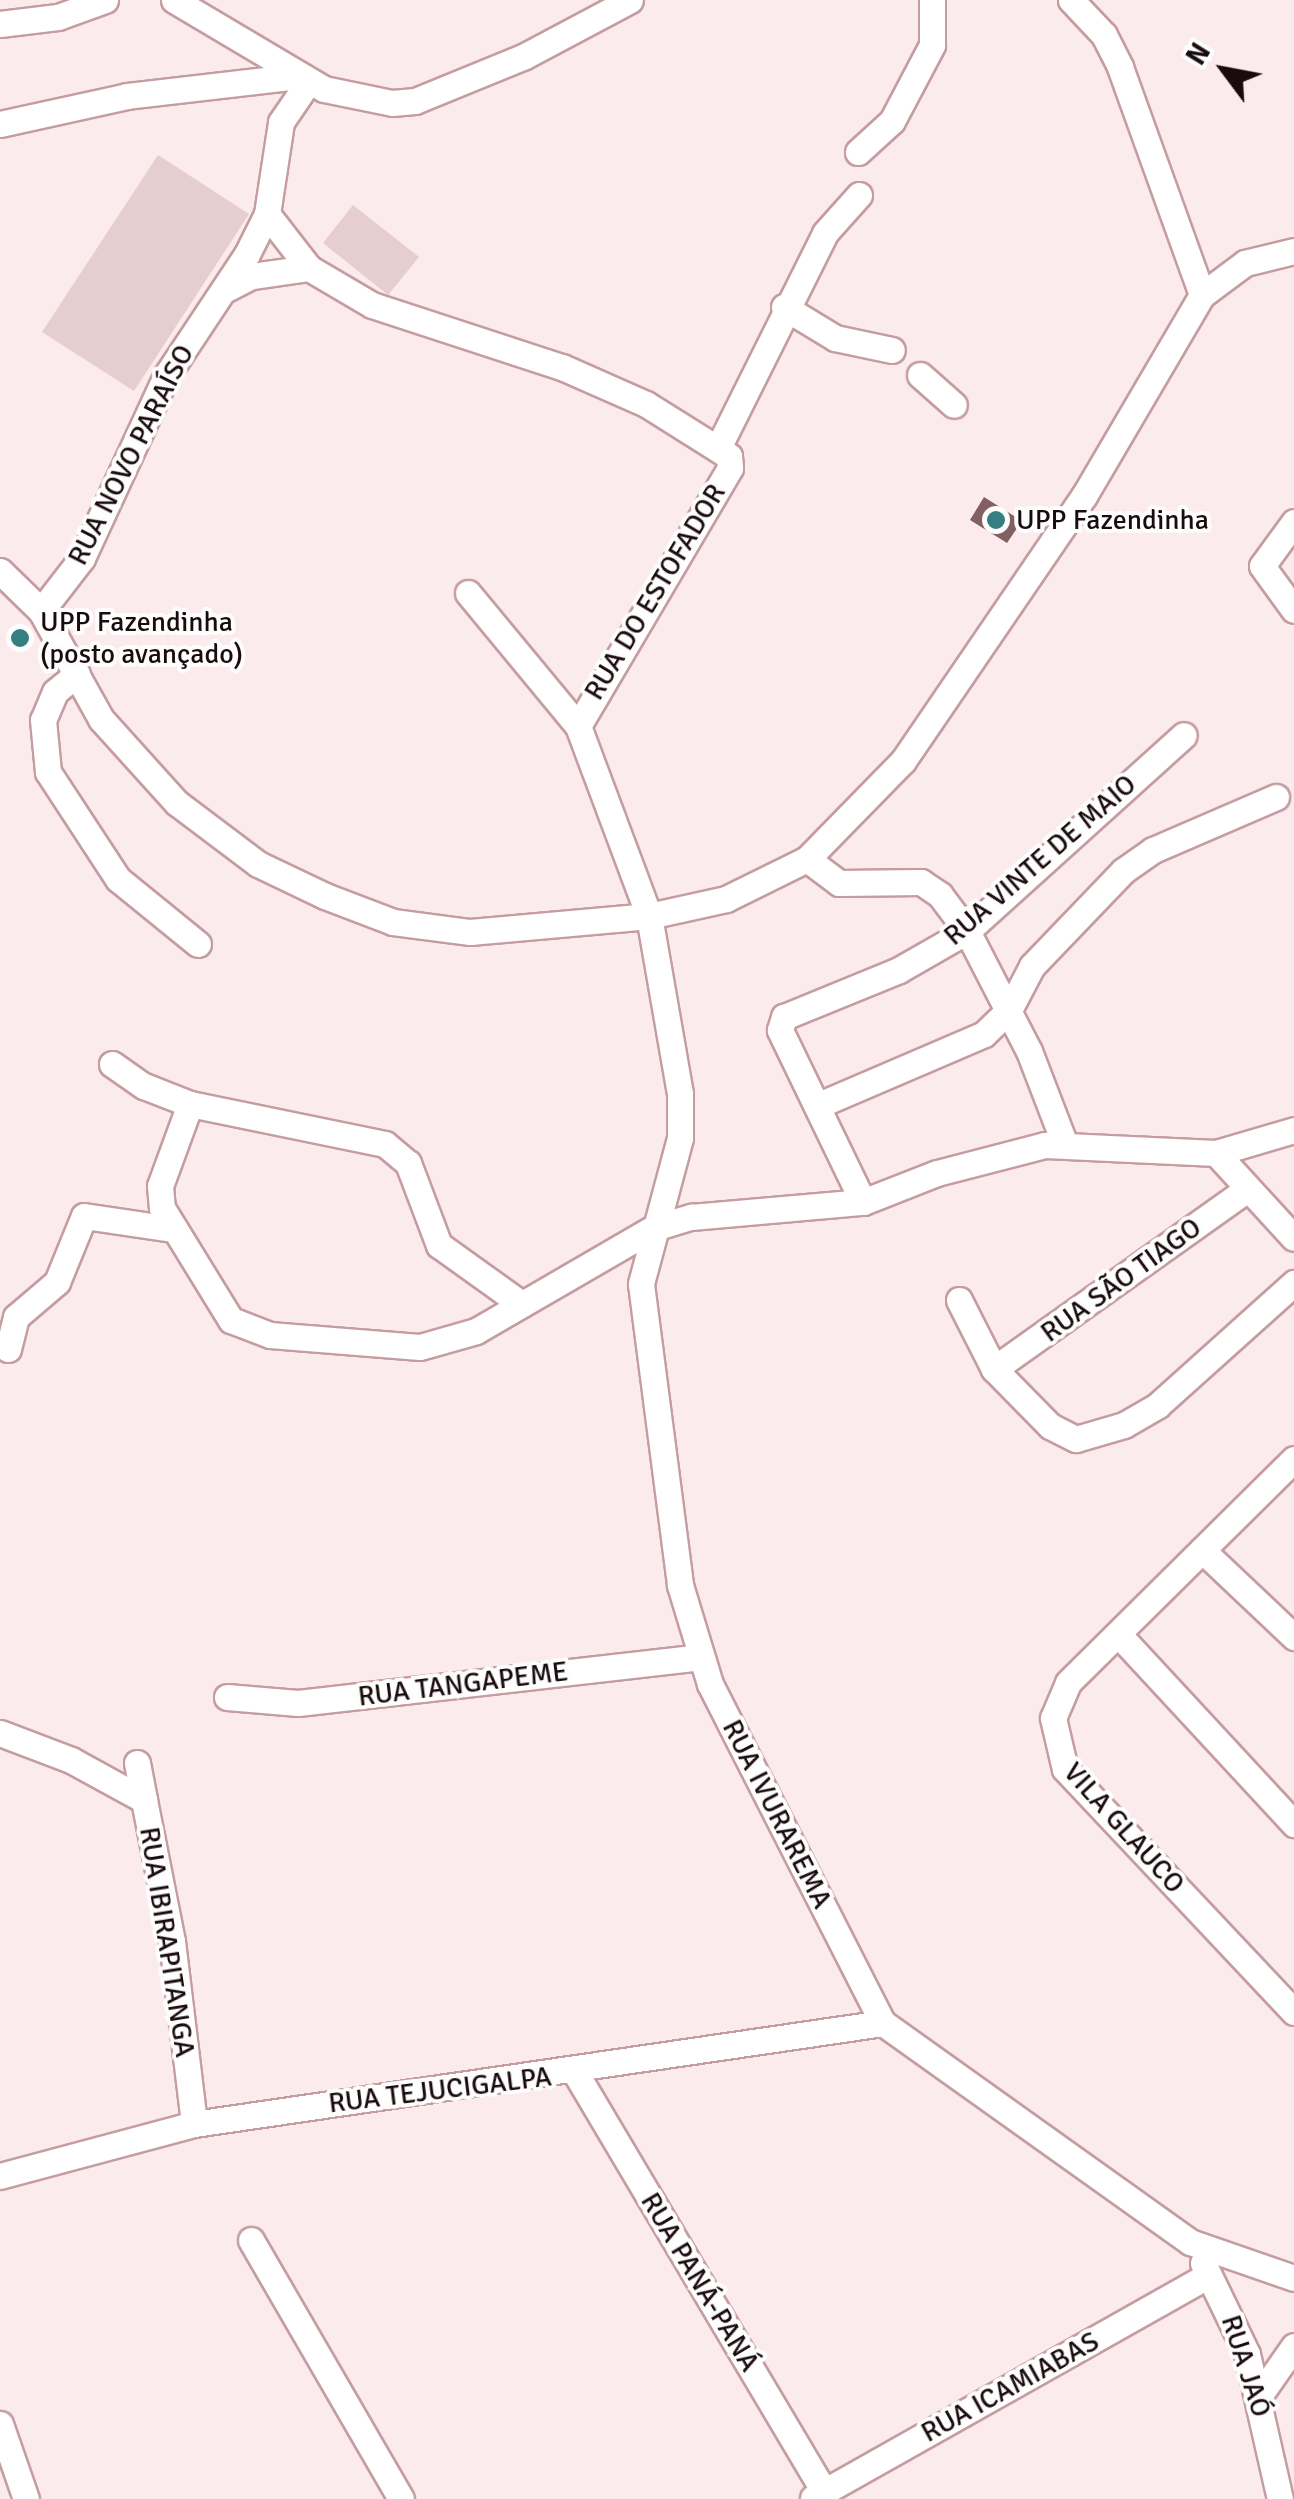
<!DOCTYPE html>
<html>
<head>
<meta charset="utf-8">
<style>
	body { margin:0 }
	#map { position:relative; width:1294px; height:2499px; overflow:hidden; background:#fcebec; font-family:Signika,sans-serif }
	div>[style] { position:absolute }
	.green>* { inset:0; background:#e6cdcf }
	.building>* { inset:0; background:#825f63 }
	.roads { filter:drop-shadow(2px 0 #c59da1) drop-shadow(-2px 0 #c59da1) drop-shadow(0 2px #c59da1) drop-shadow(0 -2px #c59da1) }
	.street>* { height:25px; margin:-12.5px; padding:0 12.5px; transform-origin:12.5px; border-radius:12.5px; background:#fff }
	.dots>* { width:28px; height:28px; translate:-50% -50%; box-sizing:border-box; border:5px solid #fdfdfd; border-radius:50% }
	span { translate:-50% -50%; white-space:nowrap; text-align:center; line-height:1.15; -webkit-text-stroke:8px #fdfdfd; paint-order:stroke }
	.street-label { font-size:28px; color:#1a0c0e }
	.poi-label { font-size:28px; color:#1a0c0e }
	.left { translate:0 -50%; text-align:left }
	.north { position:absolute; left:1174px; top:20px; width:100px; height:100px; -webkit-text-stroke:8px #fdfdfd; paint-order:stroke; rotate:302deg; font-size:28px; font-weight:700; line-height:40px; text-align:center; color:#1a0c0e }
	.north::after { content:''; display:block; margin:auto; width:35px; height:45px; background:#1a0c0e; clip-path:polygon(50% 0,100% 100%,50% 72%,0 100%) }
</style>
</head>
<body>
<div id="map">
	<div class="green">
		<div style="clip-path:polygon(158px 155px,249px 214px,134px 391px,42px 332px)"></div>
		<div style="clip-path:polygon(353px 205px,419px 257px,388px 295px,323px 243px)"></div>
	</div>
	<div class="building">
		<div style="clip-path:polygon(984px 497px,1022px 521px,1007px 543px,970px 520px)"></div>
	</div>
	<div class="roads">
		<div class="street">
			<div style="left:174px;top:0;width:174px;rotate:30.7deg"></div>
			<div style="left:324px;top:89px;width:69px;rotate:11.6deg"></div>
			<div style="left:392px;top:103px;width:23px;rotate:-5deg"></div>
			<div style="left:415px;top:101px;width:117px;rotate:-22.2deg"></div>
			<div style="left:523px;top:57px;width:121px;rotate:-28deg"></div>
			<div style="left:1071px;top:0;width:48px;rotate:46.7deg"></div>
			<div style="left:1104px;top:35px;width:36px;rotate:63deg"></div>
			<div style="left:1120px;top:67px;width:242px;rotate:70.2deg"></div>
			<div style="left:0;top:24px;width:58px;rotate:-6.9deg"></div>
			<div style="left:58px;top:17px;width:50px;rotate:-19.9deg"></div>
			<div style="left:0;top:124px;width:130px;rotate:-12.4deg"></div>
			<div style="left:127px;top:96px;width:175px;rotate:-6.6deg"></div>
			<div style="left:858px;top:152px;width:46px;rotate:-42.4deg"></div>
			<div style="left:892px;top:121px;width:86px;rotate:-62.2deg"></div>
			<div style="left:932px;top:45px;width:45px;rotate:-90deg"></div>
			<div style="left:267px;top:214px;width:68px;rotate:52.1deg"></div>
			<div style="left:309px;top:268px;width:73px;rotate:30.4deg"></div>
			<div style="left:372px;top:305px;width:200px;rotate:18.1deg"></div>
			<div style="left:562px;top:367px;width:92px;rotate:23.8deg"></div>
			<div style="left:646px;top:404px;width:98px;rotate:32.1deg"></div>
			<div style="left:729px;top:456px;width:12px;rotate:85deg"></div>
			<div style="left:730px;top:468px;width:299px;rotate:120.5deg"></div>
			<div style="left:224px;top:290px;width:31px;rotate:-27deg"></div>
			<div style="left:252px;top:276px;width:58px;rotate:-8deg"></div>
			<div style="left:784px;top:307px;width:60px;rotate:31.3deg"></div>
			<div style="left:835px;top:338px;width:58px;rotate:11.9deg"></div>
			<div style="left:920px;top:375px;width:45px;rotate:41.4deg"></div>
			<div style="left:719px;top:446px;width:238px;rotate:-63.5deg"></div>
			<div style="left:825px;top:233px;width:51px;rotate:-48.2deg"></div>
			<div style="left:1294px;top:522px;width:54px;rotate:126deg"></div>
			<div style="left:1262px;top:566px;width:54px;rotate:54deg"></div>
			<div style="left:0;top:571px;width:57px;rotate:44.3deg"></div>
			<div style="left:41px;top:611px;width:124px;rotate:60.9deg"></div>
			<div style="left:101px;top:719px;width:113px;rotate:47.9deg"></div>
			<div style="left:177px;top:803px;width:101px;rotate:37deg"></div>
			<div style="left:258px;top:864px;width:74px;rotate:25.5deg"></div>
			<div style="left:325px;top:896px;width:73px;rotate:20.9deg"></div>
			<div style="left:393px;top:922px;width:78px;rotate:7.4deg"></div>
			<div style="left:470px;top:932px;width:180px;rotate:-5.1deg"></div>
			<div style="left:649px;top:916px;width:79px;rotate:-12.4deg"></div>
			<div style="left:726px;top:899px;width:90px;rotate:-26.3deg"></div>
			<div style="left:807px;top:859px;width:137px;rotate:-45.6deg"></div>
			<div style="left:903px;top:761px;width:321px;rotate:-55.7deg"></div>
			<div style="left:1084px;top:496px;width:233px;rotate:-59.6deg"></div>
			<div style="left:1202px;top:295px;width:54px;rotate:-36.7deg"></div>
			<div style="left:1245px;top:263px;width:50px;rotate:-13.8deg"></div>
			<div style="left:468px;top:593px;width:173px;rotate:50.4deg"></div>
			<div style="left:578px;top:726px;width:203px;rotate:69.5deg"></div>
			<div style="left:649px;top:916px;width:180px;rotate:80.1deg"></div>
			<div style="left:680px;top:1093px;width:45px;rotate:90deg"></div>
			<div style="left:680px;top:1138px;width:151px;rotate:105deg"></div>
			<div style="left:641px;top:1284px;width:304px;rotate:82.6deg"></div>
			<div style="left:680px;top:1585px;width:103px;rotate:73.1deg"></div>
			<div style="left:710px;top:1684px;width:381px;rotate:63deg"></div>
			<div style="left:883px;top:2023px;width:377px;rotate:35.5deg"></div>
			<div style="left:1190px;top:2242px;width:110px;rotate:19.1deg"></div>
			<div style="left:41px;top:611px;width:67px;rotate:-52.3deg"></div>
			<div style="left:82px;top:558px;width:200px;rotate:-65.2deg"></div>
			<div style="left:166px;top:376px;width:146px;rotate:-56.4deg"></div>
			<div style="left:247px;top:254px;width:45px;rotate:-63.4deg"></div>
			<div style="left:267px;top:214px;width:93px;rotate:-81.3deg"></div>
			<div style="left:281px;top:122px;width:50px;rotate:-55.7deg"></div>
			<div style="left:77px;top:674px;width:28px;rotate:141deg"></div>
			<div style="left:55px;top:692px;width:30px;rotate:113deg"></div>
			<div style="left:43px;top:720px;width:52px;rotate:84.5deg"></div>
			<div style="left:48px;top:772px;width:128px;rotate:56.8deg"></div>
			<div style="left:118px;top:879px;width:103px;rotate:39.1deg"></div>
			<div style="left:807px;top:859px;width:40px;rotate:37deg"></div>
			<div style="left:839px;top:883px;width:82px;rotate:-0.7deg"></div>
			<div style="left:921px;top:882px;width:23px;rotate:34deg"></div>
			<div style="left:940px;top:895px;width:45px;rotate:53.1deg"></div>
			<div style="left:967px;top:931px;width:135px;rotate:62.7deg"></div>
			<div style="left:1029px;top:1051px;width:101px;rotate:69deg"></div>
			<div style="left:112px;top:1064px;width:39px;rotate:35deg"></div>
			<div style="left:144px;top:1086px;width:49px;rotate:21.4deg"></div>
			<div style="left:190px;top:1104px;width:199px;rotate:11.6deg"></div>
			<div style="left:385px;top:1144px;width:30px;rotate:40deg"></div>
			<div style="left:408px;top:1163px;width:88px;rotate:69.3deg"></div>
			<div style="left:439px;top:1245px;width:100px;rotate:35.6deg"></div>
			<div style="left:190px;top:1104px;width:87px;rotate:110.1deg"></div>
			<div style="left:160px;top:1186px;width:22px;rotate:85deg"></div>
			<div style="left:162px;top:1208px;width:132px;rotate:58.4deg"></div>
			<div style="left:231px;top:1320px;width:42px;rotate:21deg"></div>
			<div style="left:270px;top:1335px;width:150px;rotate:4.6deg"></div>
			<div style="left:420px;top:1347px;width:58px;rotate:-15.9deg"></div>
			<div style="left:476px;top:1331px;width:206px;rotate:-30.1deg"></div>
			<div style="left:654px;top:1228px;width:39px;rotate:-17deg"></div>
			<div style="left:691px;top:1217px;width:173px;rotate:-5deg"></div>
			<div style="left:863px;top:1202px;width:79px;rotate:-21.4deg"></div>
			<div style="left:937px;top:1173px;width:112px;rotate:-14.5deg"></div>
			<div style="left:1045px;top:1145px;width:171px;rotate:2.7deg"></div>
			<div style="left:1216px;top:1153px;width:81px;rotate:-16.4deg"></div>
			<div style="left:821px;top:1104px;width:177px;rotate:-23.2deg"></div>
			<div style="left:984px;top:1034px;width:35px;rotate:-44deg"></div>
			<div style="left:1009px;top:1010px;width:50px;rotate:-62.4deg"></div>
			<div style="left:1032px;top:966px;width:132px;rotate:-46.2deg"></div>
			<div style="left:1123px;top:871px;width:37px;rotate:-35deg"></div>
			<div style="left:1153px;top:850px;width:134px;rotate:-23.3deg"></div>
			<div style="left:1216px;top:1153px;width:115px;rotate:47.5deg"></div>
			<div style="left:863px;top:1202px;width:191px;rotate:-115.8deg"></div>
			<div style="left:780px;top:1030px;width:14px;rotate:-73deg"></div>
			<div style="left:784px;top:1017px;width:124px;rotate:-22.2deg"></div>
			<div style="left:899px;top:970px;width:78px;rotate:-29.8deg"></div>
			<div style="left:967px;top:931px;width:292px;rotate:-42.1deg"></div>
			<div style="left:959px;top:1300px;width:77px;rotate:63.1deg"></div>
			<div style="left:994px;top:1369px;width:80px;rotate:45.5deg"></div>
			<div style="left:1050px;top:1426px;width:29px;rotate:27deg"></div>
			<div style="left:1076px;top:1439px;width:50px;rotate:-16.3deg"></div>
			<div style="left:1124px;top:1425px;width:39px;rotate:-30deg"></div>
			<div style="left:1158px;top:1405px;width:183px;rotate:-41.9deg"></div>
			<div style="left:8px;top:1349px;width:33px;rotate:-76deg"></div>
			<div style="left:16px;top:1317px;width:54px;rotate:-40.5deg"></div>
			<div style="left:57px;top:1282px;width:71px;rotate:-67.8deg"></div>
			<div style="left:84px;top:1216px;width:89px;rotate:8.4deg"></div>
			<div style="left:994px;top:1369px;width:309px;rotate:-35.4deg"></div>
			<div style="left:1294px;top:1459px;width:318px;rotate:135.3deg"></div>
			<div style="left:1068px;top:1683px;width:38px;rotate:113deg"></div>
			<div style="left:1053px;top:1718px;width:52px;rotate:76.8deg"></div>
			<div style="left:1065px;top:1769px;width:334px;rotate:46.7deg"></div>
			<div style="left:1202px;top:1550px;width:127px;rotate:43.4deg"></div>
			<div style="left:1119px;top:1635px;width:258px;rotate:47.2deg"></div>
			<div style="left:227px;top:1697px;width:71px;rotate:4.8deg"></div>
			<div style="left:298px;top:1703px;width:404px;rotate:-6.5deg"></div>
			<div style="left:0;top:1733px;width:76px;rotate:20.8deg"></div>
			<div style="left:71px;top:1760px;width:83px;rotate:28.7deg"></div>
			<div style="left:144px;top:1800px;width:144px;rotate:78.8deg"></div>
			<div style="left:172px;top:1941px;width:184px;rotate:83.1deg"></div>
			<div style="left:137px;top:1763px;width:38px;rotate:79deg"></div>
			<div style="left:575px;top:2072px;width:487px;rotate:59.3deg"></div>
			<div style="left:0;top:2176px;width:201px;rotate:-15deg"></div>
			<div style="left:194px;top:2124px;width:696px;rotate:-8.34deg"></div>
			<div style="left:251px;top:2240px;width:299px;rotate:59.9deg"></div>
			<div style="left:1203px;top:2263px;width:101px;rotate:64.2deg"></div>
			<div style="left:1247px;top:2354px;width:149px;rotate:77.2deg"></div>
			<div style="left:1259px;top:2396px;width:61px;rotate:-55deg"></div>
			<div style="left:0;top:2424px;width:79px;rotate:70.9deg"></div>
			<div style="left:813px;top:2498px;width:454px;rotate:-29.4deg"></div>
		</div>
	</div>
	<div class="dots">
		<div style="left:996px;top:520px;background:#357e81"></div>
		<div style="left:20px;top:638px;background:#357e81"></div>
	</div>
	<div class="street-label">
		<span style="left:131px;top:455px;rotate:-63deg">RUA NOVO PARAÍSO</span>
		<span style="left:655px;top:592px;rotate:-59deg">RUA DO ESTOFADOR</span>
		<span style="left:1040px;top:860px;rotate:-41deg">RUA VINTE DE MAIO</span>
		<span style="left:1121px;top:1280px;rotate:-36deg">RUA SÃO TIAGO</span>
		<span style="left:463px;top:1684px;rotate:-7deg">RUA TANGAPEME</span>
		<span style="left:777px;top:1814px;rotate:63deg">RUA IVURAREMA</span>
		<span style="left:1124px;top:1828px;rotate:48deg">VILA GLAUCO</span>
		<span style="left:167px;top:1942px;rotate:81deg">RUA IBIRAPITANGA</span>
		<span style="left:440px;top:2090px;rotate:-7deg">RUA TEJUCIGALPA</span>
		<span style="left:700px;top:2282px;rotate:59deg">RUA PANÁ-PANÁ</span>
		<span style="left:1246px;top:2366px;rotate:72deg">RUA JAÓ</span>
		<span style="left:1010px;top:2387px;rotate:-29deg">RUA ICAMIABAS</span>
	</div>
	<div class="poi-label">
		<span class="left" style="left:1016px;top:520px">UPP Fazendinha</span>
		<span class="left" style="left:40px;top:638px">UPP Fazendinha<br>(posto avançado)</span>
	</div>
	<div class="north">N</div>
</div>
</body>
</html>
